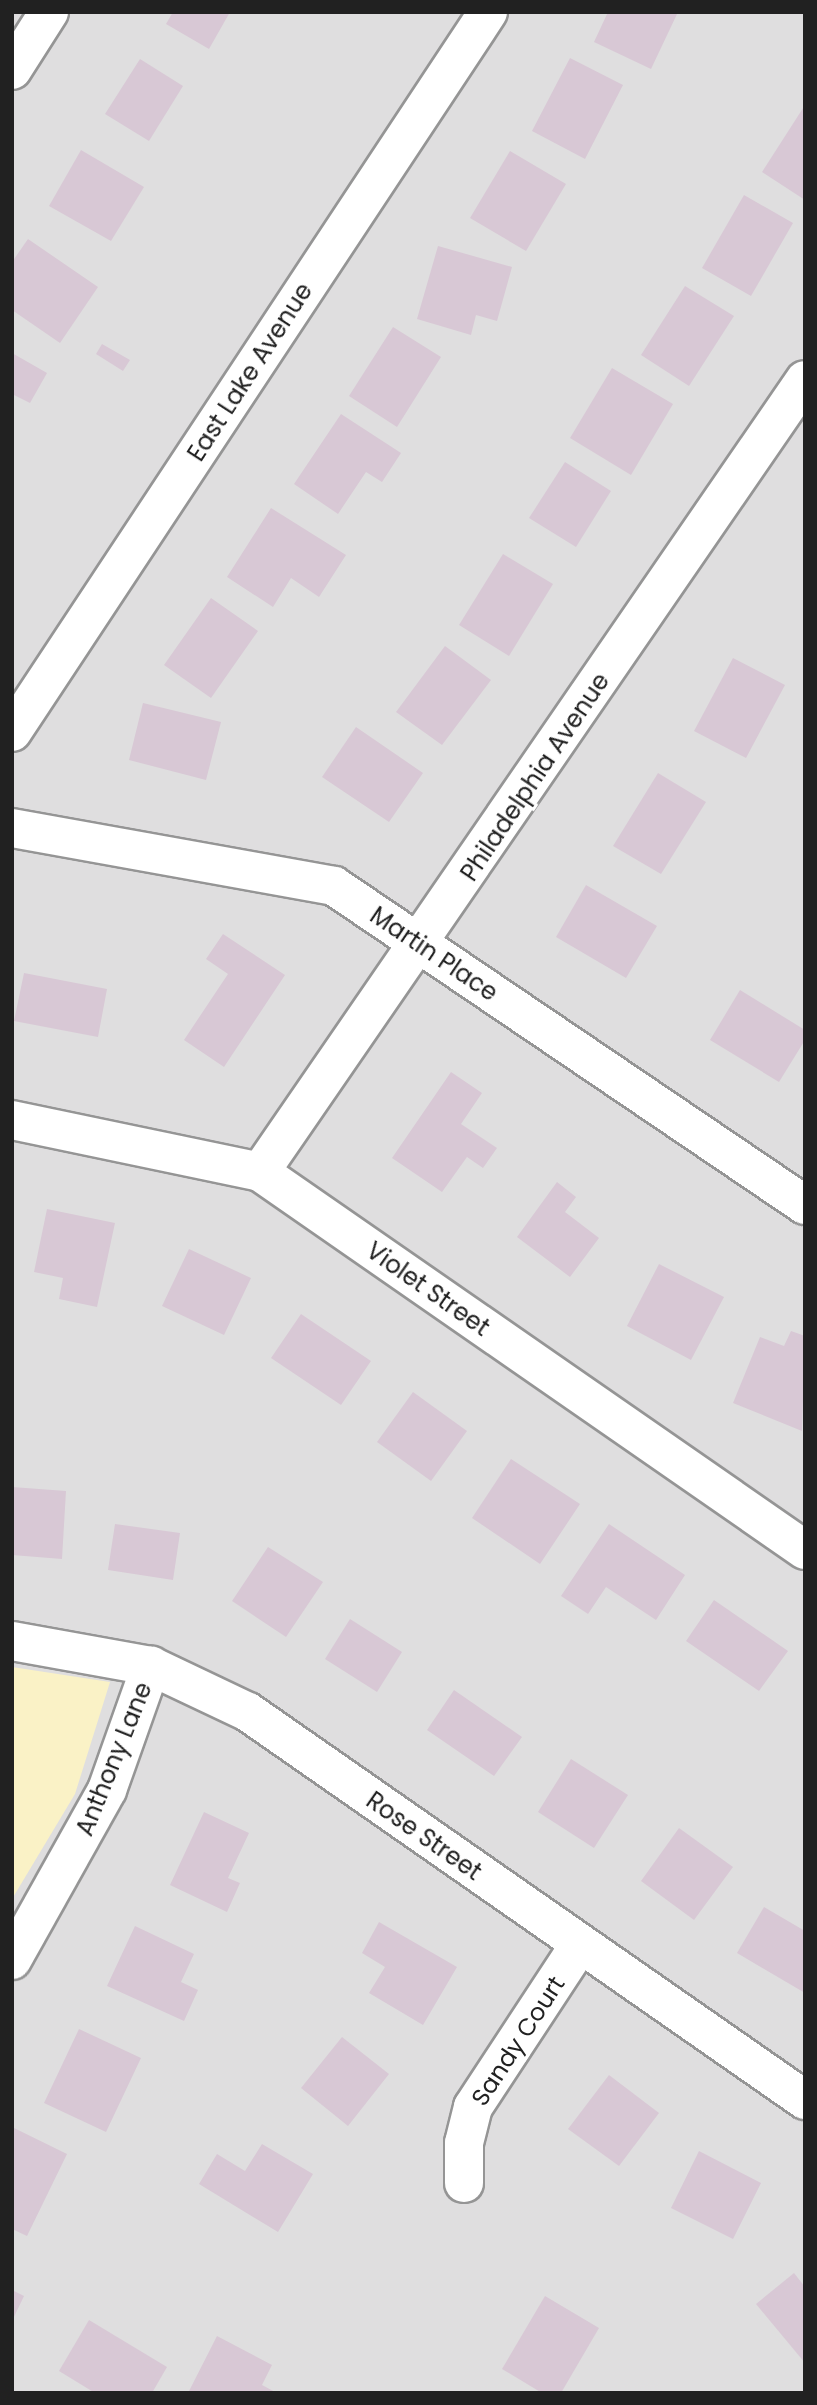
<!DOCTYPE html>
<html>
<head>
<meta charset="utf-8">
<style>
	body { margin:0 }
	#map { position:relative; width:817px; height:2405px; overflow:hidden; background:#f1e8ed; font-family:Poppins,sans-serif }
	div>[style] { position:absolute }
	.residential>* { inset:0; background:#dfdedf }
	.park>* { inset:0; background:#faf2c6 }
	.building>* { inset:0; background:#d8c8d5 }
	.roads { filter:drop-shadow(2px 0 #959595) drop-shadow(-2px 0 #959595) drop-shadow(0 2px #959595) drop-shadow(0 -2px #959595) }
	.minor>* { height:38px; margin:-19px; padding:0 19px; transform-origin:19px; border-radius:19px; background:#fff }
	span { translate:-50% -50%; white-space:nowrap; text-align:center; line-height:1.15; -webkit-text-stroke:6px #fff; paint-order:stroke }
	.street-label { font-size:24px; color:#212121 }
	.frame { position:absolute; inset:0; border:14px solid #212121; pointer-events:none }
</style>
</head>
<body>
<div id="map">
	<div class="residential">
		<div style="clip-path:polygon(12px 12px,805px 12px,805px 2393px,12px 2393px)"></div>
	</div>
	<div class="park">
		<div style="clip-path:polygon(12px 1667px,110px 1682px,75px 1794px,12px 1899px)"></div>
	</div>
	<div class="building">
		<div style="clip-path:polygon(173px 12px,230px 12px,209px 49px,166px 24px)"></div>
		<div style="clip-path:polygon(608px 12px,678px 12px,651px 69px,594px 42px)"></div>
		<div style="clip-path:polygon(570px 58px,623px 85px,585px 159px,532px 131px)"></div>
		<div style="clip-path:polygon(140px 59px,183px 86px,149px 141px,105px 114px)"></div>
		<div style="clip-path:polygon(805px 105px,805px 200px,762px 172px)"></div>
		<div style="clip-path:polygon(81px 150px,144px 187px,111px 241px,49px 206px)"></div>
		<div style="clip-path:polygon(510px 151px,566px 184px,526px 251px,470px 218px)"></div>
		<div style="clip-path:polygon(744px 195px,793px 223px,751px 296px,702px 268px)"></div>
		<div style="clip-path:polygon(28px 239px,98px 287px,60px 343px,12px 310px,12px 262px)"></div>
		<div style="clip-path:polygon(438px 246px,512px 267px,497px 321px,476px 315px,471px 335px,417px 319px)"></div>
		<div style="clip-path:polygon(685px 286px,734px 316px,689px 386px,641px 355px)"></div>
		<div style="clip-path:polygon(393px 327px,441px 357px,397px 427px,349px 396px)"></div>
		<div style="clip-path:polygon(102px 344px,130px 360px,123px 371px,96px 354px)"></div>
		<div style="clip-path:polygon(12px 353px,47px 373px,30px 403px,12px 394px)"></div>
		<div style="clip-path:polygon(612px 368px,673px 404px,631px 475px,570px 438px)"></div>
		<div style="clip-path:polygon(341px 414px,401px 453px,382px 482px,366px 472px,338px 514px,294px 484px)"></div>
		<div style="clip-path:polygon(565px 462px,611px 491px,576px 547px,529px 518px)"></div>
		<div style="clip-path:polygon(271px 508px,346px 555px,319px 597px,291px 578px,273px 607px,227px 577px)"></div>
		<div style="clip-path:polygon(503px 554px,553px 584px,509px 656px,459px 625px)"></div>
		<div style="clip-path:polygon(211px 598px,258px 631px,211px 698px,164px 665px)"></div>
		<div style="clip-path:polygon(445px 646px,491px 680px,442px 745px,396px 712px)"></div>
		<div style="clip-path:polygon(733px 658px,785px 685px,746px 758px,694px 731px)"></div>
		<div style="clip-path:polygon(143px 703px,221px 722px,206px 780px,129px 760px)"></div>
		<div style="clip-path:polygon(356px 727px,423px 773px,389px 822px,322px 777px)"></div>
		<div style="clip-path:polygon(658px 773px,706px 802px,661px 874px,613px 846px)"></div>
		<div style="clip-path:polygon(586px 885px,657px 926px,626px 978px,556px 937px)"></div>
		<div style="clip-path:polygon(223px 934px,285px 975px,224px 1067px,184px 1040px,228px 974px,206px 959px)"></div>
		<div style="clip-path:polygon(24px 973px,107px 989px,98px 1037px,14px 1021px)"></div>
		<div style="clip-path:polygon(740px 990px,805px 1030px,805px 1040px,779px 1082px,710px 1040px)"></div>
		<div style="clip-path:polygon(451px 1072px,482px 1093px,461px 1124px,497px 1148px,483px 1168px,467px 1157px,442px 1192px,392px 1158px)"></div>
		<div style="clip-path:polygon(557px 1182px,576px 1197px,565px 1212px,599px 1238px,570px 1277px,517px 1237px)"></div>
		<div style="clip-path:polygon(47px 1209px,115px 1223px,97px 1307px,59px 1299px,63px 1278px,34px 1272px)"></div>
		<div style="clip-path:polygon(189px 1249px,251px 1278px,224px 1335px,162px 1306px)"></div>
		<div style="clip-path:polygon(659px 1264px,724px 1297px,691px 1360px,627px 1326px)"></div>
		<div style="clip-path:polygon(301px 1314px,371px 1361px,341px 1405px,271px 1358px)"></div>
		<div style="clip-path:polygon(791px 1331px,805px 1336px,802px 1431px,733px 1403px,760px 1337px,784px 1346px)"></div>
		<div style="clip-path:polygon(413px 1392px,467px 1431px,431px 1481px,377px 1442px)"></div>
		<div style="clip-path:polygon(511px 1459px,580px 1504px,540px 1564px,472px 1518px)"></div>
		<div style="clip-path:polygon(12px 1487px,66px 1491px,62px 1559px,12px 1555px)"></div>
		<div style="clip-path:polygon(115px 1524px,180px 1533px,173px 1580px,108px 1570px)"></div>
		<div style="clip-path:polygon(609px 1524px,685px 1575px,656px 1620px,606px 1587px,588px 1614px,561px 1596px)"></div>
		<div style="clip-path:polygon(268px 1547px,323px 1582px,286px 1637px,232px 1601px)"></div>
		<div style="clip-path:polygon(714px 1600px,788px 1651px,759px 1691px,686px 1641px)"></div>
		<div style="clip-path:polygon(350px 1619px,402px 1652px,377px 1692px,325px 1659px)"></div>
		<div style="clip-path:polygon(454px 1690px,522px 1737px,494px 1776px,427px 1730px)"></div>
		<div style="clip-path:polygon(571px 1759px,628px 1795px,594px 1848px,538px 1812px)"></div>
		<div style="clip-path:polygon(204px 1812px,249px 1833px,228px 1878px,240px 1883px,227px 1912px,170px 1885px)"></div>
		<div style="clip-path:polygon(679px 1828px,733px 1867px,694px 1920px,641px 1881px)"></div>
		<div style="clip-path:polygon(764px 1907px,805px 1931px,805px 1993px,737px 1953px)"></div>
		<div style="clip-path:polygon(379px 1922px,457px 1967px,423px 2025px,369px 1993px,385px 1967px,362px 1953px)"></div>
		<div style="clip-path:polygon(135px 1926px,194px 1954px,181px 1982px,198px 1990px,184px 2021px,107px 1986px)"></div>
		<div style="clip-path:polygon(79px 2029px,141px 2058px,106px 2132px,44px 2103px)"></div>
		<div style="clip-path:polygon(342px 2037px,389px 2074px,348px 2126px,301px 2088px)"></div>
		<div style="clip-path:polygon(609px 2075px,659px 2113px,619px 2166px,568px 2129px)"></div>
		<div style="clip-path:polygon(14px 2128px,67px 2154px,27px 2236px,12px 2229px)"></div>
		<div style="clip-path:polygon(262px 2144px,313px 2174px,278px 2232px,199px 2184px,217px 2154px,245px 2171px)"></div>
		<div style="clip-path:polygon(699px 2151px,761px 2183px,733px 2239px,671px 2208px)"></div>
		<div style="clip-path:polygon(794px 2273px,805px 2287px,805px 2363px,756px 2304px)"></div>
		<div style="clip-path:polygon(12px 2290px,24px 2296px,12px 2321px)"></div>
		<div style="clip-path:polygon(545px 2296px,599px 2328px,561px 2393px,542px 2393px,502px 2369px)"></div>
		<div style="clip-path:polygon(89px 2320px,167px 2367px,152px 2393px,95px 2393px,59px 2371px)"></div>
		<div style="clip-path:polygon(217px 2336px,272px 2365px,262px 2385px,277px 2393px,188px 2393px)"></div>
	</div>
	<div class="roads">
		<div class="minor">
			<div style="left:12px;top:70px;width:69px;rotate:-57.5deg"></div>
			<div style="left:12px;top:732px;width:863px;rotate:-56.53deg"></div>
			<div style="left:12px;top:828px;width:327px;rotate:10.2deg"></div>
			<div style="left:334px;top:886px;width:569px;rotate:34.11deg"></div>
			<div style="left:12px;top:1120px;width:253px;rotate:11.8deg"></div>
			<div style="left:260px;top:1172px;width:663px;rotate:34.74deg"></div>
			<div style="left:260px;top:1172px;width:961px;rotate:-55.47deg"></div>
			<div style="left:12px;top:1641px;width:141px;rotate:10.2deg"></div>
			<div style="left:151px;top:1666px;width:107px;rotate:25.4deg"></div>
			<div style="left:248px;top:1712px;width:679px;rotate:34.86deg"></div>
			<div style="left:12px;top:1960px;width:195px;rotate:-60.8deg"></div>
			<div style="left:107px;top:1790px;width:132px;rotate:-70.5deg"></div>
			<div style="left:464px;top:2183px;width:40px;rotate:-90deg"></div>
			<div style="left:464px;top:2143px;width:37px;rotate:-76deg"></div>
			<div style="left:473px;top:2107px;width:195px;rotate:-56.7deg"></div>
		</div>
	</div>
	<div class="street-label">
		<span style="left:250px;top:372px;rotate:-57deg">East Lake Avenue</span>
		<span style="left:535px;top:777px;rotate:-56deg">Philadelphia Avenue</span>
		<span style="left:434px;top:954px;rotate:34deg">Martin Place</span>
		<span style="left:428px;top:1289px;rotate:35deg">Violet Street</span>
		<span style="left:114px;top:1759px;rotate:-68deg">Anthony Lane</span>
		<span style="left:424px;top:1836px;rotate:35deg">Rose Street</span>
		<span style="left:518px;top:2041px;rotate:-57deg">Sandy Court</span>
	</div>
	<div class="frame"></div>
</div>
</body>
</html>
